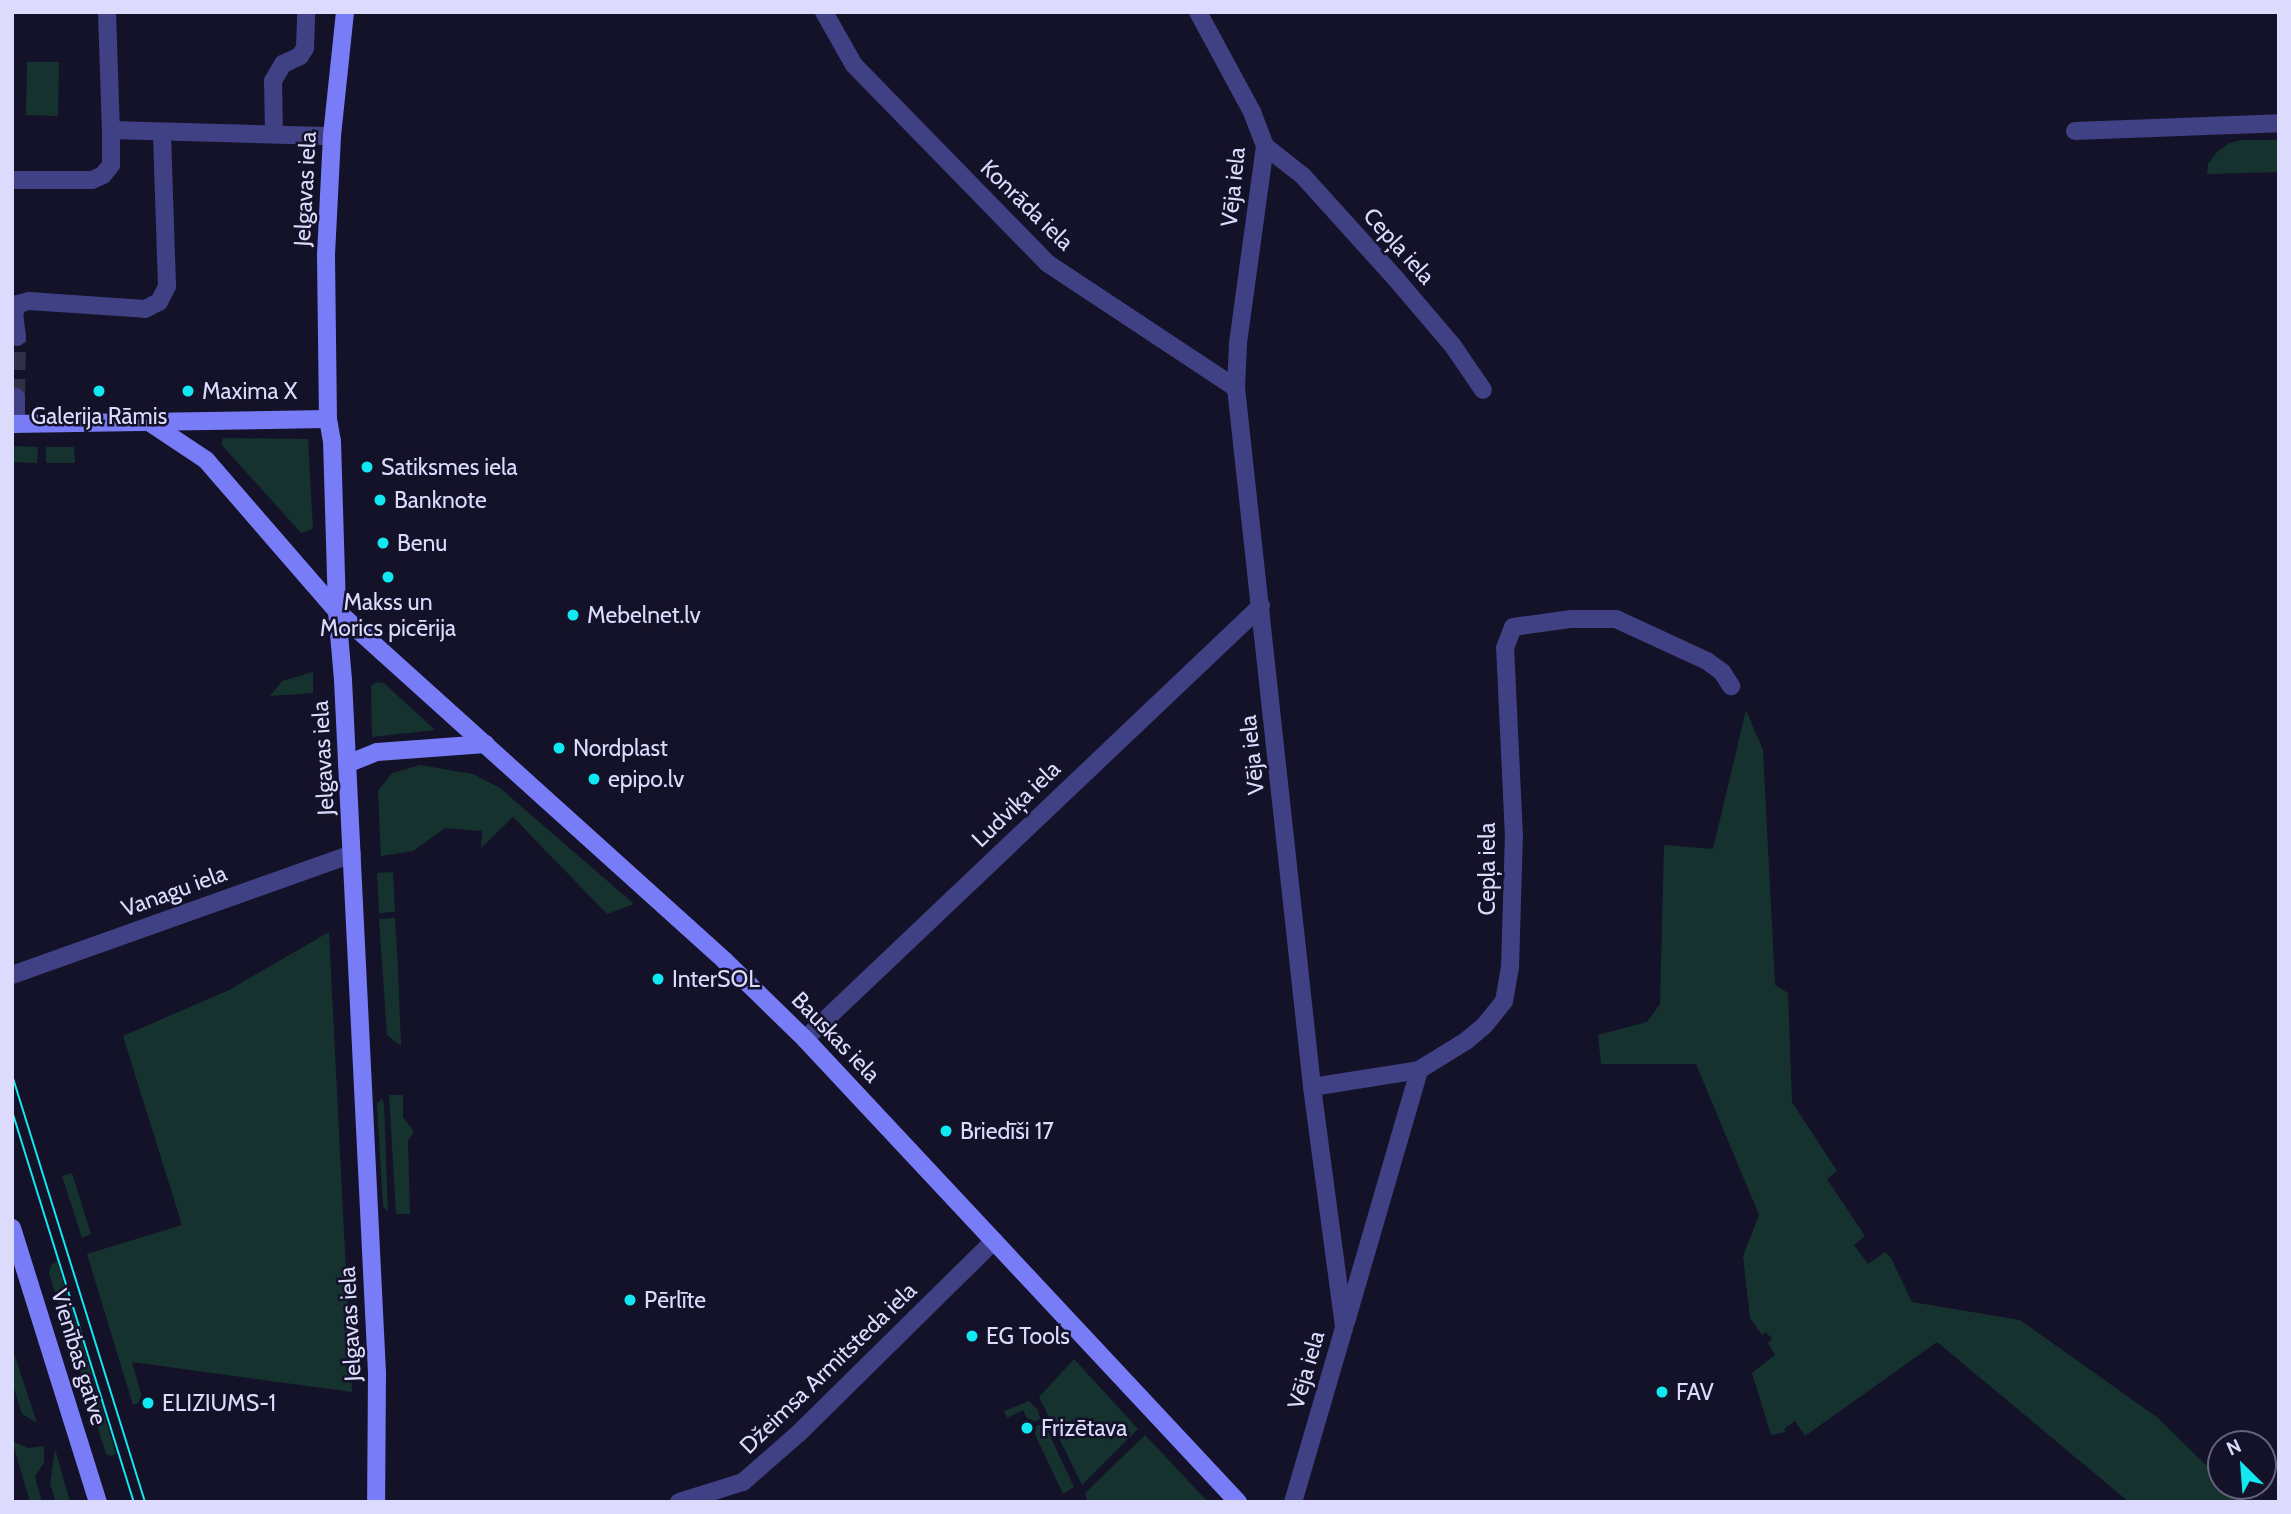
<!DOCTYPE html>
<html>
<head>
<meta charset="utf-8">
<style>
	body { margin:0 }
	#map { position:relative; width:2291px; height:1514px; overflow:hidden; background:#141228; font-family:Cabin,sans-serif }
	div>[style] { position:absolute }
	.green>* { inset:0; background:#15322f }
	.street-tunnel>* { height:18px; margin-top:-9px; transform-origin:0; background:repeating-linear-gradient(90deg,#323048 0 18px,transparent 0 27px) }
	.street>* { height:18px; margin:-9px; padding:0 9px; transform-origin:9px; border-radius:9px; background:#404184 }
	.secondary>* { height:18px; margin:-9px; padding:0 9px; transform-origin:9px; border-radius:9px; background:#787cf7 }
	.tram>* { height:2px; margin:-1px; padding:0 1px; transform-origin:1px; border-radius:1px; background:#12e8f1 }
	.dots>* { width:19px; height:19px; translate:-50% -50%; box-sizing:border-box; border:4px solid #141228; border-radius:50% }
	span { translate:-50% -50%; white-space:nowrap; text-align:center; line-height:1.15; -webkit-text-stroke:5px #141228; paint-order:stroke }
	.street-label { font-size:23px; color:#dddbfd }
	.poi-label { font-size:23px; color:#dddbfd }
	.left { translate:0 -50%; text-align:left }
	.frame { position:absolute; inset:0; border:14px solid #dddbfd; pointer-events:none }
	.north { position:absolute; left:2207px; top:1430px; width:70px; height:70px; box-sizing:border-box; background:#141228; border:2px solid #64627d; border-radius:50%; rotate:335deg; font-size:19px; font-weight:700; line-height:28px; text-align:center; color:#dddbfd }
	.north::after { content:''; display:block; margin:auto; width:24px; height:32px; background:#12e8f1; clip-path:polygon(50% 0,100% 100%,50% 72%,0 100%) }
</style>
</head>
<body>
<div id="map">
	<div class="green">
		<div style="clip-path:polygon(27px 62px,59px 62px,58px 116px,26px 115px)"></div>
		<div style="clip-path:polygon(2242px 140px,2279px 140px,2279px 172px,2207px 174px,2208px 164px,2217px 152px,2229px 143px)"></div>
		<div style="clip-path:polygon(223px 438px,308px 439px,313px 529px,301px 533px,221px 444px)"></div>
		<div style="clip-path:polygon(12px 446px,38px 447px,37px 463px,12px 462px)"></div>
		<div style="clip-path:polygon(46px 447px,74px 447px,75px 463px,46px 463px)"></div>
		<div style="clip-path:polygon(313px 672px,313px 693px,270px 696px,282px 681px)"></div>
		<div style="clip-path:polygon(377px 682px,384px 683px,435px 730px,372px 737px,371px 686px)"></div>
		<div style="clip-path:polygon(1746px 710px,1763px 750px,1775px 985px,1788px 993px,1792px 1102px,1837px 1171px,1827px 1179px,1865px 1236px,1854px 1245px,1868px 1264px,1885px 1252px,1891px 1258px,1912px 1302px,2020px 1320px,2158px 1418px,2221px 1480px,2221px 1486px,2227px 1486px,2242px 1502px,2129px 1502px,1937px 1342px,1805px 1436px,1795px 1421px,1784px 1429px,1786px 1432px,1771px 1435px,1752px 1373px,1775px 1355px,1768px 1343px,1772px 1339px,1766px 1332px,1762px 1335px,1750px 1318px,1743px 1256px,1759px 1215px,1696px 1064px,1601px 1064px,1598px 1035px,1647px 1022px,1660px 1004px,1664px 845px,1713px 849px)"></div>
		<div style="clip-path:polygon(420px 765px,473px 774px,500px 788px,634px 904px,607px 914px,513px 817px,481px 848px,482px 831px,445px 828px,413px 851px,381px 856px,378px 791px,392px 773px)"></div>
		<div style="clip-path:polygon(393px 872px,395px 912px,379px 913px,377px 873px)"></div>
		<div style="clip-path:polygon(395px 918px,398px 968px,401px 1046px,387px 1035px,379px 919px)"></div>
		<div style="clip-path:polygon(329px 932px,352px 1392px,132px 1362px,142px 1397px,142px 1402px,133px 1405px,87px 1254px,182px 1225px,123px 1036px,229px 990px)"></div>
		<div style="clip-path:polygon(389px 1095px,403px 1095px,403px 1117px,414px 1132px,408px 1141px,410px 1214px,396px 1214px)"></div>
		<div style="clip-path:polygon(382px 1098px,384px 1104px,388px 1211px,383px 1206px,377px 1104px)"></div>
		<div style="clip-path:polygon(72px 1173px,91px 1234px,82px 1238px,62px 1176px)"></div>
		<div style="clip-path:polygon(57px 1262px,116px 1454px,111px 1456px,106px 1454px,49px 1273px,51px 1265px)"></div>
		<div style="clip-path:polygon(12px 1347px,37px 1423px,22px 1414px,12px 1382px)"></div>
		<div style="clip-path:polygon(1074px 1359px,1138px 1429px,1082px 1485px,1039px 1397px)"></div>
		<div style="clip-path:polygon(1029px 1401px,1038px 1410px,1040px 1419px,1030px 1424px,1023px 1410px,1007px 1418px,1004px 1411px)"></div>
		<div style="clip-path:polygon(1044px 1423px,1074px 1487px,1063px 1494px,1032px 1428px)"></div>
		<div style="clip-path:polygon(1145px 1435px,1179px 1471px,1208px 1502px,1088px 1502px,1085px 1493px)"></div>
		<div style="clip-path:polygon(12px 1441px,28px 1448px,44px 1446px,44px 1462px,35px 1477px,42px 1502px,30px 1502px)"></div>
		<div style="clip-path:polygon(55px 1449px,70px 1502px,56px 1502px,50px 1484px)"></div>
	</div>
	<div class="street-tunnel">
		<div style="left:16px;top:397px;width:60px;rotate:-89deg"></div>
	</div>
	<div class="street">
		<div style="left:107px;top:12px;width:118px;rotate:88.1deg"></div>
		<div style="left:824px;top:12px;width:61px;rotate:60.5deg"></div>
		<div style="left:854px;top:65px;width:277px;rotate:45.7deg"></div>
		<div style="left:1047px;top:263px;width:227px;rotate:33.5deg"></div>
		<div style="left:1198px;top:12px;width:114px;rotate:61.6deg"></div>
		<div style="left:1252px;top:112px;width:36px;rotate:69deg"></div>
		<div style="left:1265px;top:146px;width:200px;rotate:97.8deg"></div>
		<div style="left:1238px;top:344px;width:44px;rotate:92.6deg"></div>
		<div style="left:1236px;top:388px;width:703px;rotate:83.79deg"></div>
		<div style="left:1312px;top:1087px;width:243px;rotate:82.4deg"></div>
		<div style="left:1344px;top:1328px;width:181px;rotate:106.3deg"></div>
		<div style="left:2075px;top:131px;width:204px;rotate:-2.2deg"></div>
		<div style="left:274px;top:133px;width:52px;rotate:-91.1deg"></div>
		<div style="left:273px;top:81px;width:20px;rotate:-60deg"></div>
		<div style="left:283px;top:64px;width:19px;rotate:-25deg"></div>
		<div style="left:300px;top:56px;width:9px;rotate:-58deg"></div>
		<div style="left:305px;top:48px;width:36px;rotate:-88deg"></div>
		<div style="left:1265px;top:146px;width:48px;rotate:38.3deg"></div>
		<div style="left:1303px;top:176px;width:139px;rotate:47.9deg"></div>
		<div style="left:1396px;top:279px;width:88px;rotate:49.6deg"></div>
		<div style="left:1453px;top:346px;width:53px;rotate:55.7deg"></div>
		<div style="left:12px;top:180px;width:80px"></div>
		<div style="left:92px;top:180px;width:12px;rotate:-24deg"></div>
		<div style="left:103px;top:175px;width:13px;rotate:-51deg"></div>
		<div style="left:111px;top:165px;width:35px;rotate:-90deg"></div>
		<div style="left:111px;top:130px;width:221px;rotate:1.6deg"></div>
		<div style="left:17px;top:337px;width:23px;rotate:-97deg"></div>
		<div style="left:14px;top:314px;width:11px;rotate:-68deg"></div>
		<div style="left:18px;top:304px;width:11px;rotate:-15deg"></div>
		<div style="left:29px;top:301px;width:116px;rotate:3.9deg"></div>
		<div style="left:145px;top:309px;width:16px;rotate:-27deg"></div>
		<div style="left:159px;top:302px;width:18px;rotate:-63deg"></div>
		<div style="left:167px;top:286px;width:154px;rotate:-91.9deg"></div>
		<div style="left:16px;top:397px;width:27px;rotate:90deg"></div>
		<div style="left:12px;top:975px;width:361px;rotate:-19.6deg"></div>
		<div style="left:805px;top:1039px;width:629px;rotate:-43.52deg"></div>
		<div style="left:1312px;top:1087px;width:108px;rotate:-9deg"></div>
		<div style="left:1419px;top:1070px;width:55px;rotate:-31.7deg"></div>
		<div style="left:1466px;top:1041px;width:23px;rotate:-40deg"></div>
		<div style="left:1484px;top:1026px;width:32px;rotate:-51deg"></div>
		<div style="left:1504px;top:1001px;width:34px;rotate:-80deg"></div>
		<div style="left:1510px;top:968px;width:131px;rotate:-88.3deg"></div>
		<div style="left:1514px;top:837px;width:189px;rotate:-92.7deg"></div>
		<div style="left:1505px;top:648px;width:22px;rotate:-69deg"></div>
		<div style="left:1513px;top:627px;width:59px;rotate:-7.9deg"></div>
		<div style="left:1571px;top:619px;width:45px"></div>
		<div style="left:1616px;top:619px;width:100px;rotate:24.8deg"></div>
		<div style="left:1707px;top:661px;width:19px;rotate:36deg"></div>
		<div style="left:1722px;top:672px;width:17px;rotate:57deg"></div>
		<div style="left:1346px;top:1322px;width:262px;rotate:-73.8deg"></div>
		<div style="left:679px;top:1502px;width:67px;rotate:-17.4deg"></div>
		<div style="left:743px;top:1482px;width:74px;rotate:-41.2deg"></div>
		<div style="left:799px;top:1433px;width:274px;rotate:-44.6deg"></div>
	</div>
	<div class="secondary">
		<div style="left:345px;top:12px;width:125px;rotate:96deg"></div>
		<div style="left:332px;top:136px;width:120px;rotate:92.9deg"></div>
		<div style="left:326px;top:256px;width:163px;rotate:89.3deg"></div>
		<div style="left:328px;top:419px;width:22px;rotate:80deg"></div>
		<div style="left:332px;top:441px;width:170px;rotate:88.3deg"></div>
		<div style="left:337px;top:611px;width:69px;rotate:85deg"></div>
		<div style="left:343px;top:680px;width:694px;rotate:87.19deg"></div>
		<div style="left:377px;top:1373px;width:129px;rotate:90.4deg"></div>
		<div style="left:12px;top:424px;width:316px;rotate:-0.9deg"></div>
		<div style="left:152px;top:424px;width:65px;rotate:33.7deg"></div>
		<div style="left:206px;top:460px;width:200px;rotate:49.1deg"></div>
		<div style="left:337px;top:611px;width:521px;rotate:42.04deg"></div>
		<div style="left:724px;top:960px;width:113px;rotate:44.3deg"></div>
		<div style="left:805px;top:1039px;width:634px;rotate:46.92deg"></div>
		<div style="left:347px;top:764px;width:32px;rotate:-22deg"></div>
		<div style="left:377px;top:752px;width:109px;rotate:-4.2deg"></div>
		<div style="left:12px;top:1228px;width:287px;rotate:72.6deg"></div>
	</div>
	<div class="tram">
		<div style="left:12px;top:1075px;width:447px;rotate:72.7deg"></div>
		<div style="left:12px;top:1111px;width:410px;rotate:72.7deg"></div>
	</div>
	<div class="dots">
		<div style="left:99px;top:391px;background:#12e8f1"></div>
		<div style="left:188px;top:391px;background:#12e8f1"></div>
		<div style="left:367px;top:467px;background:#12e8f1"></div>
		<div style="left:380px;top:500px;background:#12e8f1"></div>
		<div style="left:383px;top:543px;background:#12e8f1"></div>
		<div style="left:388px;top:577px;background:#12e8f1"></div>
		<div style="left:573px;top:615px;background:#12e8f1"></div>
		<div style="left:559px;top:748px;background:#12e8f1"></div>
		<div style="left:594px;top:779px;background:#12e8f1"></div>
		<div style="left:658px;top:979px;background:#12e8f1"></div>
		<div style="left:946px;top:1131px;background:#12e8f1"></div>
		<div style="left:630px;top:1300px;background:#12e8f1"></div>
		<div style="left:972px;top:1336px;background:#12e8f1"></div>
		<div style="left:1662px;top:1392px;background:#12e8f1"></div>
		<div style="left:148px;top:1403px;background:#12e8f1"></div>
		<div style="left:1027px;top:1428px;background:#12e8f1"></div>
	</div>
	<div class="street-label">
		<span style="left:1233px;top:187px;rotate:-84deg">Vēja iela</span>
		<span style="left:305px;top:189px;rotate:-87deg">Jelgavas iela</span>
		<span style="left:1027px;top:205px;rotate:44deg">Konrāda iela</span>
		<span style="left:1399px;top:246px;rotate:48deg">Cepļa iela</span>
		<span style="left:1252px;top:755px;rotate:-96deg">Vēja iela</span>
		<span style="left:323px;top:758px;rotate:-93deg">Jelgavas iela</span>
		<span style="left:1016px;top:804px;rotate:-44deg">Ludviķa iela</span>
		<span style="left:1487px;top:869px;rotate:-90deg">Cepļa iela</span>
		<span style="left:174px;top:891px;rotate:-20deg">Vanagu iela</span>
		<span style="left:836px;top:1037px;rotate:46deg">Bauskas iela</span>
		<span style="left:350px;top:1324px;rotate:-93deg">Jelgavas iela</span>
		<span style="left:79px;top:1357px;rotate:73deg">Vienības gatve</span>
		<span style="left:828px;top:1368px;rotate:-44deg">Džeimsa Armitsteda iela</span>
		<span style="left:1306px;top:1370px;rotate:-74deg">Vēja iela</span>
	</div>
	<div class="poi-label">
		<span class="left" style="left:202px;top:391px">Maxima X</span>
		<span style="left:99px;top:416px">Galerija Rāmis</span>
		<span class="left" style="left:381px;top:467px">Satiksmes iela</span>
		<span class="left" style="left:394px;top:500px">Banknote</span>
		<span class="left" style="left:397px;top:543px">Benu</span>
		<span style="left:388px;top:615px">Makss un<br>Morics picērija</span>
		<span class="left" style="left:587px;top:615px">Mebelnet.lv</span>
		<span class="left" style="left:573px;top:748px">Nordplast</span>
		<span class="left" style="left:608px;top:779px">epipo.lv</span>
		<span class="left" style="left:672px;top:979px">InterSOL</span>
		<span class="left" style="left:960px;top:1131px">Briedīši 17</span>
		<span class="left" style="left:644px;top:1300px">Pērlīte</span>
		<span class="left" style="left:986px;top:1336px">EG Tools</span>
		<span class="left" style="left:1676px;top:1392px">FAV</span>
		<span class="left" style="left:162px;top:1403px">ELIZIUMS-1</span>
		<span class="left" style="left:1041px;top:1428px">Frizētava</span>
	</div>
	<div class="frame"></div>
	<div class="north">N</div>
</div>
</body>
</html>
